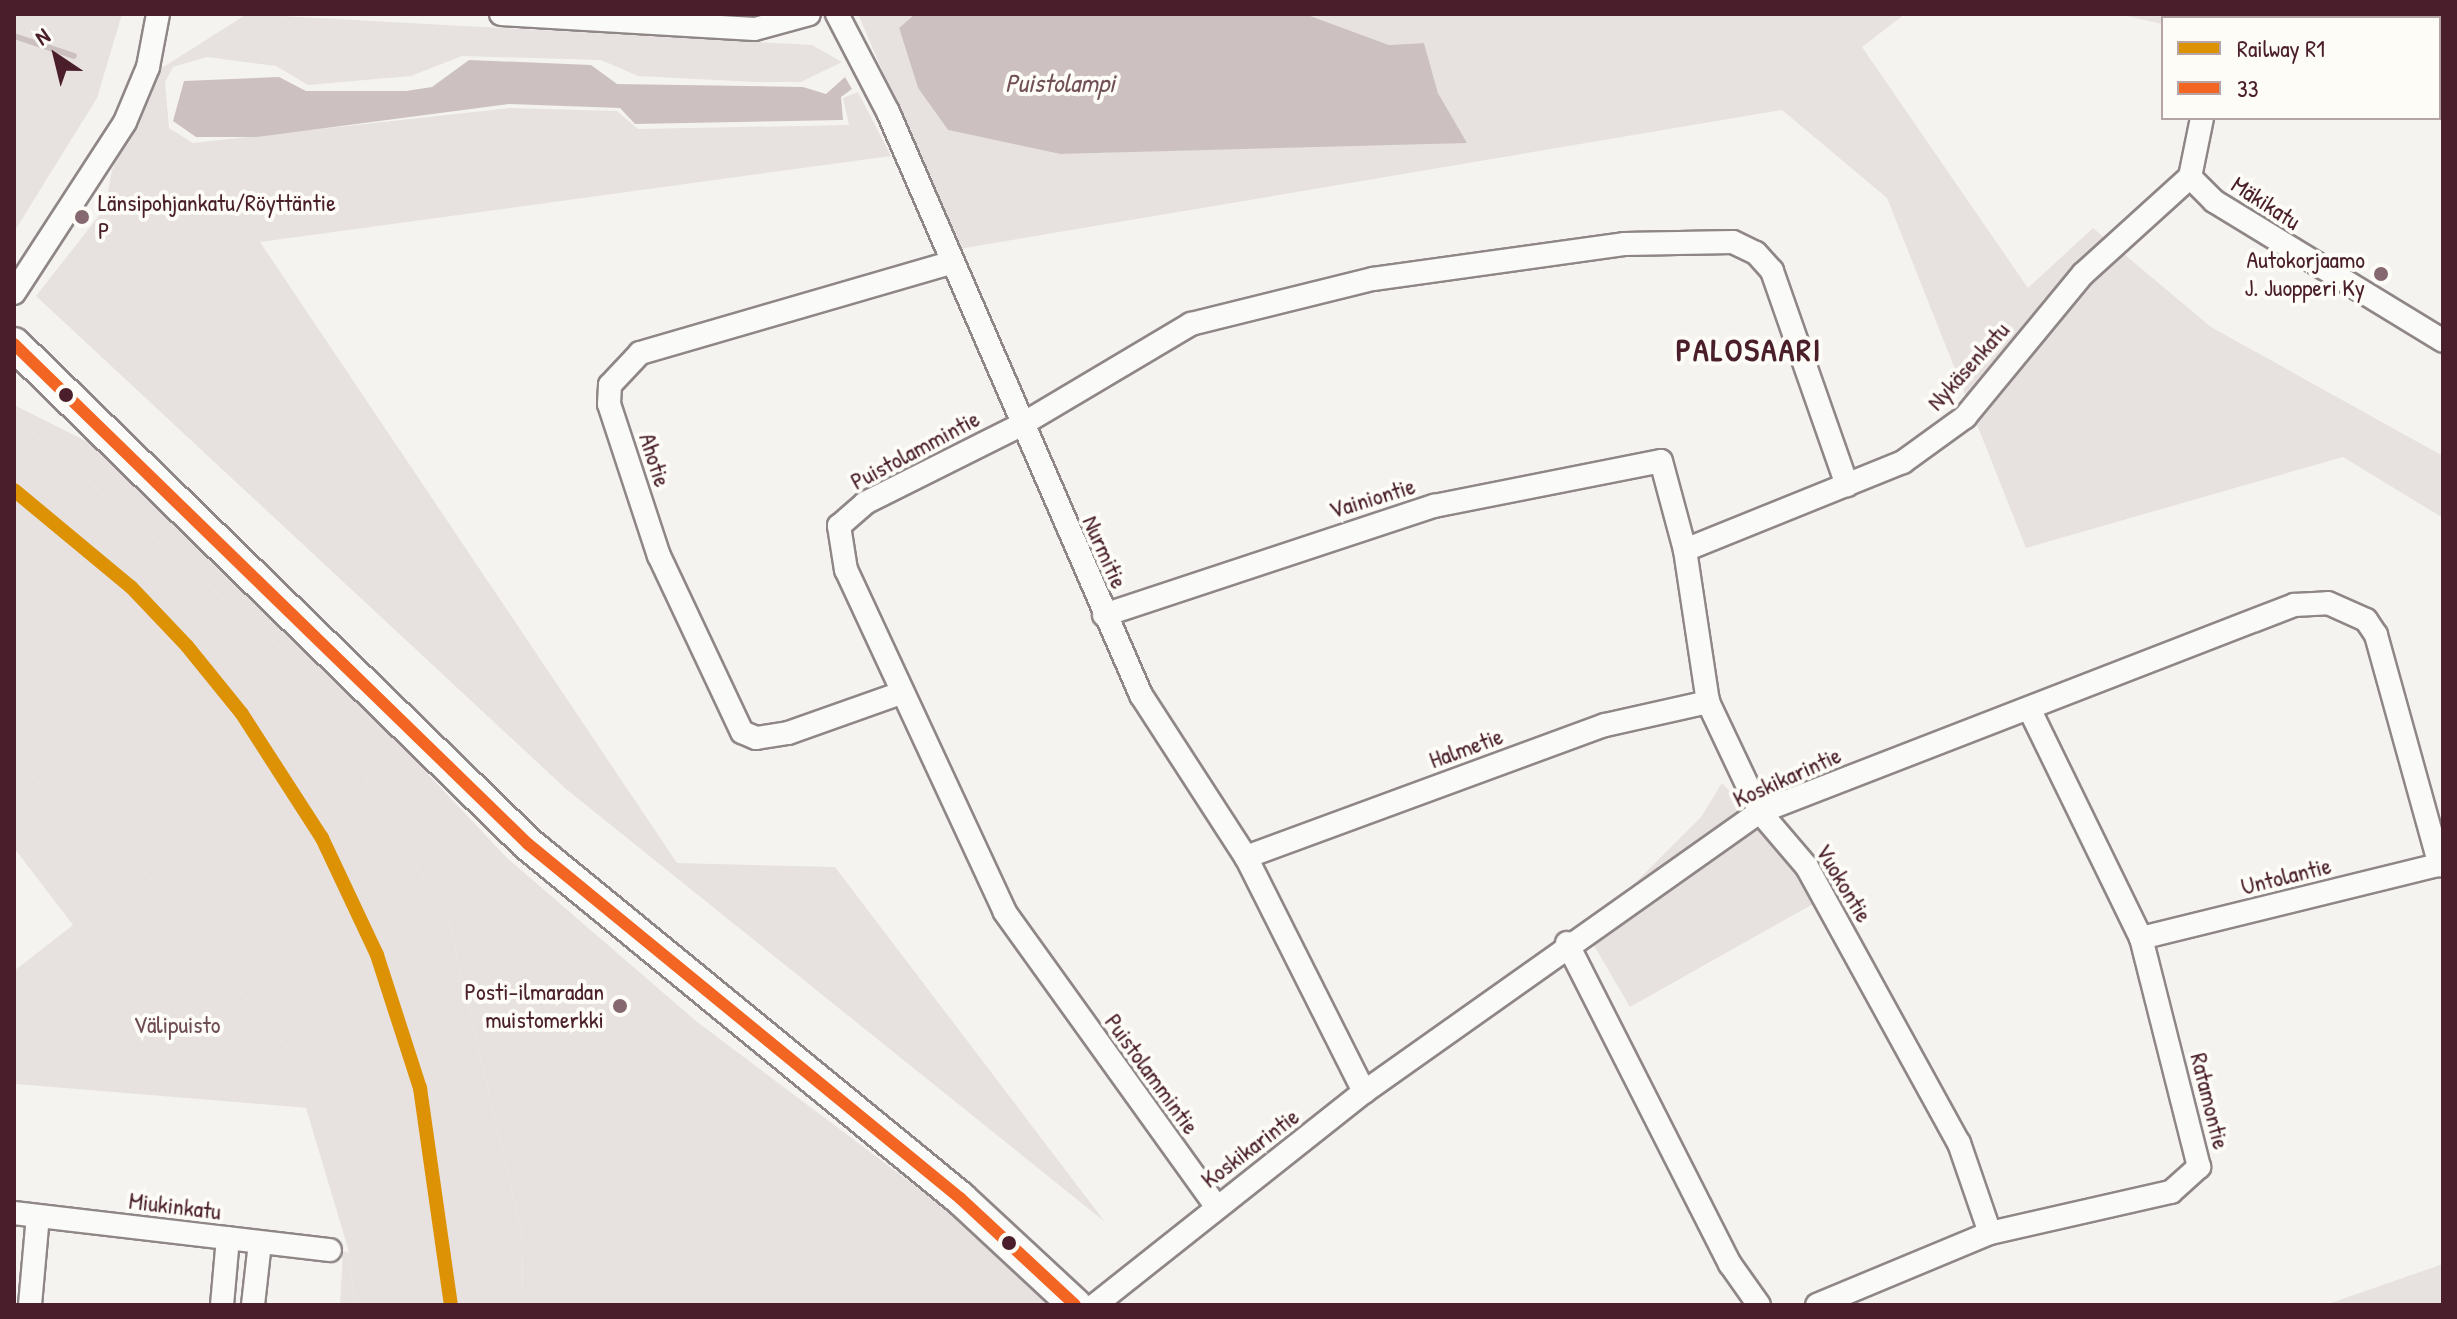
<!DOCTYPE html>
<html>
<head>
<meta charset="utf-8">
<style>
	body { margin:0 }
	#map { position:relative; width:2457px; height:1319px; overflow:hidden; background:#f5f3f0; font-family:"Patrick Hand",sans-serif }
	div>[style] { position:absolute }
	.built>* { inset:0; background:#e7e2df }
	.green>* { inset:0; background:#e7e2e0 }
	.water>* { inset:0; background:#ccc1c0 }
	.stream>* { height:6px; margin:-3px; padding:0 3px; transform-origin:3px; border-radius:3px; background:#ccc1c0 }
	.roads { filter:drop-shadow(2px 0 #8f8687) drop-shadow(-2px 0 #8f8687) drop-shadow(0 2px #8f8687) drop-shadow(0 -2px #8f8687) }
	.street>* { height:22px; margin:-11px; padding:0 11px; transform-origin:11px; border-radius:11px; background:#fafaf8 }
	.secondary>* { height:32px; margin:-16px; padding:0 16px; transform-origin:16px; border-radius:16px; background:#fafaf8 }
	.bus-1>* { height:12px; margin:-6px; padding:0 6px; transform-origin:6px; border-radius:6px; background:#f26522 }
	.rail-1>* { height:14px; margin:-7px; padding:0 7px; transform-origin:7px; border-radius:7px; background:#dd9206 }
	.dots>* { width:22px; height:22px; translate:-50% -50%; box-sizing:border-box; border:4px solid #fdfcf7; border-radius:50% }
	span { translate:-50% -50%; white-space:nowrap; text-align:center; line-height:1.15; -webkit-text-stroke:8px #fdfcf7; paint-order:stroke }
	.poi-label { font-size:24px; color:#4a1f2b }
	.left { translate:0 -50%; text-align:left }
	.right { translate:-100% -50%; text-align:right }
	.street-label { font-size:24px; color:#4a1f2b }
	.park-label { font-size:24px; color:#6e4c55 }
	.water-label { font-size:26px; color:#725058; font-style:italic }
	.district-label { font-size:32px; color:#4a1f2b; font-weight:700; letter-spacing:2px }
	.frame { position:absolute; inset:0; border:16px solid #4a1f2b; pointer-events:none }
	.legend { position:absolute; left:2161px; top:16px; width:280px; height:104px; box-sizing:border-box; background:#fdfcf7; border:2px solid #b5a4a5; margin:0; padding:10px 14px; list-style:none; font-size:24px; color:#4a1f2b }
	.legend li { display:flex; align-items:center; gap:16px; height:40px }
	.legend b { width:40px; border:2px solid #b5a4a5 }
	.north { position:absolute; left:16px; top:16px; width:80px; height:80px; -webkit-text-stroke:6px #fdfcf7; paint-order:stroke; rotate:325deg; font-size:22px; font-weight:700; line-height:32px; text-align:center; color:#4a1f2b }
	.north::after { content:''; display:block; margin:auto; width:28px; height:36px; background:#4a1f2b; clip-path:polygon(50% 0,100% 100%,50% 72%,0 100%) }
</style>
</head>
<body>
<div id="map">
	<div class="built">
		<div style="clip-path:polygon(14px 417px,299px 664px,449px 922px,523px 1239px,522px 1305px,355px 1305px,349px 1252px,289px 1051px,128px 852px,14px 762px)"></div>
	</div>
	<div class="green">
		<div style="clip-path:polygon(14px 14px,122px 14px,97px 98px,14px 232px)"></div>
		<div style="clip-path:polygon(247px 14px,812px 45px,842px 62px,801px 82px,754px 82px,638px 76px,601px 60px,462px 56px,411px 76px,308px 85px,276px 66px,207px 57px,173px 67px,165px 82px,169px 128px,193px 143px,510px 108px,617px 111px,638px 129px,849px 125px,843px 98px,858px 92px,891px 156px,260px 242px,677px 863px,835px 867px,1105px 1222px,566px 789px,36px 296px,105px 208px,112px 170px,157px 71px)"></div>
		<div style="clip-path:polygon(858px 14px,915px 14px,899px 29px,918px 88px,948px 130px,1060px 154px,1466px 142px,1438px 93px,1424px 43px,1389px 45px,1305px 14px,1905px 14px,1862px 47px,2028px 288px,2093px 228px,2211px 327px,2443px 456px,2443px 518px,2343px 457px,2026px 548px,1887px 198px,1782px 110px,959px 249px)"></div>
		<div style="clip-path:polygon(2117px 14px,2205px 14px,2163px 24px)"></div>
		<div style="clip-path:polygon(14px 405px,88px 442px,297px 635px,507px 858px,696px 1021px,950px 1212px,1053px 1305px,522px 1305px,523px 1239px,449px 922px,299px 664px,14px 417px)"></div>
		<div style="clip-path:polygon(14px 762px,128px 852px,289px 1051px,309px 1108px,16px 1084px,14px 971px,73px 925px,14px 848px)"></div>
		<div style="clip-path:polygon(1722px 783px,1787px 850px,1813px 904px,1630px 1007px,1586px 932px,1701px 817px)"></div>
		<div style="clip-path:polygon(343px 1251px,349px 1252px,355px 1305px,340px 1305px)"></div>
		<div style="clip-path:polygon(2443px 1264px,2443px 1305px,2325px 1305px)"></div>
	</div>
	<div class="water">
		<div style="clip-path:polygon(915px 14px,1305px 14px,1389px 45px,1424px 43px,1438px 93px,1467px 143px,1060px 154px,948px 130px,918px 88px,899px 28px)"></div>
		<div style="clip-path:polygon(469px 60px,591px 65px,617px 84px,803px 87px,826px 94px,845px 77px,852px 89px,841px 97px,843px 120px,635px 124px,620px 108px,509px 104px,257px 137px,196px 137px,173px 121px,184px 81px,279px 77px,306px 91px,406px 91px,432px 87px)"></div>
	</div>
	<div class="stream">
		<div style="left:14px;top:36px;width:63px;rotate:18.4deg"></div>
	</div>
	<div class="roads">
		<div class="street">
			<div style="left:501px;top:14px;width:254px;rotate:3.4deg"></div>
			<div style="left:755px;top:29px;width:56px;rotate:-15.5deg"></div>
			<div style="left:837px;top:14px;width:110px;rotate:62.5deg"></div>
			<div style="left:888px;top:112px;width:636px;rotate:66.54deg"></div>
			<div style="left:1141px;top:695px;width:193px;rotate:57.1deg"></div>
			<div style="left:1246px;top:857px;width:263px;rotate:63.3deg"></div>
			<div style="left:2204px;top:14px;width:4px;rotate:76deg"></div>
			<div style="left:2190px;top:177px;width:34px;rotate:45deg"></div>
			<div style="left:2214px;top:201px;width:268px;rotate:31.4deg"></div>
			<div style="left:14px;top:293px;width:204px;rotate:-57deg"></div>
			<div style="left:125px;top:122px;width:60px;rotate:-67.3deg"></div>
			<div style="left:148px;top:67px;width:54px;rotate:-79.3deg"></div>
			<div style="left:1685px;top:550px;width:235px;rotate:-22deg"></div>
			<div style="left:1903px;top:462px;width:77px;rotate:-36deg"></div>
			<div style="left:1965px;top:417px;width:185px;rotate:-50.5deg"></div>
			<div style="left:2083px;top:274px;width:144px;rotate:-42.2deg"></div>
			<div style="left:2190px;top:177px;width:60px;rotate:-78.5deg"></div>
			<div style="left:1104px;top:615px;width:348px;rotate:-18.3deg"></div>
			<div style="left:1434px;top:506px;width:231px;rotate:-11.2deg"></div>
			<div style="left:1661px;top:461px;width:92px;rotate:74.9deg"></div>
			<div style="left:1685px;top:550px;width:154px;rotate:81.4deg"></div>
			<div style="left:1708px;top:702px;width:122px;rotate:64.7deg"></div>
			<div style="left:1760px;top:812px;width:72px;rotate:49.5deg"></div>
			<div style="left:1807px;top:867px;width:315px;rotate:61.2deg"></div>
			<div style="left:1959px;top:1143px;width:95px;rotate:71deg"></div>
			<div style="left:901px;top:693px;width:120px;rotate:160.5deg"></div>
			<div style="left:788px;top:733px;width:32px;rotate:171deg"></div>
			<div style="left:756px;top:738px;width:15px;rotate:-157deg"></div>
			<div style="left:742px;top:732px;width:195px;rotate:-115.2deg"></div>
			<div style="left:659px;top:556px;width:160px;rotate:-108.2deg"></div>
			<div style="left:609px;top:404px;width:19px;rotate:-87deg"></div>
			<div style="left:610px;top:385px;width:44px;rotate:-46.8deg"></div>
			<div style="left:640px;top:353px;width:323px;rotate:-16.2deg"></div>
			<div style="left:1246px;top:857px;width:382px;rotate:-20.2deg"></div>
			<div style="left:1605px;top:725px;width:106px;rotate:-12.6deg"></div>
			<div style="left:2141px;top:938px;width:311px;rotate:-13.8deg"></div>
			<div style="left:1567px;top:943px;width:360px;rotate:63.1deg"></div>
			<div style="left:1730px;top:1264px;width:50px;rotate:54.7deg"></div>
			<div style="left:1216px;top:1206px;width:362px;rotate:-125.7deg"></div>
			<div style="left:1005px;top:912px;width:377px;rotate:-114.9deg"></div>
			<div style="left:846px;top:570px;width:45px;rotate:-99deg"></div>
			<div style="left:839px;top:526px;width:35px;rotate:-41deg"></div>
			<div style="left:865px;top:503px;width:174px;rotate:-26.6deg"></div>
			<div style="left:1021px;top:425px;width:198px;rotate:-30.7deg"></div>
			<div style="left:1191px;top:324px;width:187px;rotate:-13.9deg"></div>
			<div style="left:1373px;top:279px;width:253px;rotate:-7.9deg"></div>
			<div style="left:1624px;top:244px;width:109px;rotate:-1.1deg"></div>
			<div style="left:1733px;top:242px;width:25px;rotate:26deg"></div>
			<div style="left:1756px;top:253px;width:24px;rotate:48deg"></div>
			<div style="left:1772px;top:271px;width:227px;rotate:70.7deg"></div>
			<div style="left:14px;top:1213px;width:318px;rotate:6.7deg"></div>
			<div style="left:30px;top:1305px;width:89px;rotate:-84.9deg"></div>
			<div style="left:222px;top:1305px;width:67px;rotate:-84.9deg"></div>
			<div style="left:253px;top:1305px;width:62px;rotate:-83.6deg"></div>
			<div style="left:1095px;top:1305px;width:343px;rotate:-38.4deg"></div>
			<div style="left:1364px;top:1092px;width:485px;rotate:-35.3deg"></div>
			<div style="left:1760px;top:812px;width:573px;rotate:-21.19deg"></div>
			<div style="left:2294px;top:605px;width:34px;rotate:-3deg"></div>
			<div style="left:2328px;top:603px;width:42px;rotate:24.1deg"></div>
			<div style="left:2366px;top:620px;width:18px;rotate:56deg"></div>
			<div style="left:2376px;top:635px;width:239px;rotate:74.5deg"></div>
			<div style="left:1817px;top:1305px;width:187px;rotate:-22.6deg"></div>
			<div style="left:1990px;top:1233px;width:186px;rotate:-12.8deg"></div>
			<div style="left:2171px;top:1192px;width:38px;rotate:-42deg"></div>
			<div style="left:2199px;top:1167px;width:236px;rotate:-104.2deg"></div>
			<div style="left:2141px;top:938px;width:251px;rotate:-116deg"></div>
		</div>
		<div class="secondary">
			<div style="left:14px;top:344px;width:717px;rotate:44.21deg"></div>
			<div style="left:528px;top:844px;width:559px;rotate:39.33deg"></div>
			<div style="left:960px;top:1198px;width:157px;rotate:42.9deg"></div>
		</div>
	</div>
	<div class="bus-1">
		<div style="left:14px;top:344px;width:717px;rotate:44.21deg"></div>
		<div style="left:528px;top:844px;width:559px;rotate:39.33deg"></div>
		<div style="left:960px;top:1198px;width:157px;rotate:42.9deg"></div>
	</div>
	<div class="rail-1">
		<div style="left:14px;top:490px;width:152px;rotate:39.7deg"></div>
		<div style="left:131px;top:587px;width:81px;rotate:46.5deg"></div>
		<div style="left:187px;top:646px;width:87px;rotate:51deg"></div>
		<div style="left:242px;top:714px;width:148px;rotate:57.2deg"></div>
		<div style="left:322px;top:838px;width:129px;rotate:64.8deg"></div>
		<div style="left:377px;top:955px;width:140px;rotate:72.1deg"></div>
		<div style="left:420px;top:1088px;width:219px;rotate:81.9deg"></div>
	</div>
	<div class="dots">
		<div style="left:82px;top:217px;background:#866970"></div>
		<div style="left:2381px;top:274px;background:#866970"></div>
		<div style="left:66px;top:395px;background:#4a1f2b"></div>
		<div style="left:620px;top:1006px;background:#866970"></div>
		<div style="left:1009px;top:1243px;background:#4a1f2b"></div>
	</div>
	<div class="poi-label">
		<span class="left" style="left:98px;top:217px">Länsipohjankatu/Röyttäntie<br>P</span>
		<span class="right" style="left:2365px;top:274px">Autokorjaamo<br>J. Juopperi Ky</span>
		<span class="right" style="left:604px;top:1006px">Posti-ilmaradan<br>muistomerkki</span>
	</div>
	<div class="street-label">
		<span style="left:2266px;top:203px;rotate:33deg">Mäkikatu</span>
		<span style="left:1968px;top:366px;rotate:-48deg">Nykäsenkatu</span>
		<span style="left:915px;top:450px;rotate:-28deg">Puistolammintie</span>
		<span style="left:655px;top:460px;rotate:72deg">Ahotie</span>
		<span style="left:1372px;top:498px;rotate:-17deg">Vainiontie</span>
		<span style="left:1105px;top:552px;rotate:66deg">Nurmitie</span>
		<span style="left:1466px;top:748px;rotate:-20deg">Halmetie</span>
		<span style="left:1787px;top:777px;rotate:-24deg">Koskikarintie</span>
		<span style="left:2286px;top:876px;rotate:-14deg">Untolantie</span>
		<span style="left:1844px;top:883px;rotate:59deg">Vuokontie</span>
		<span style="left:1152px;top:1074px;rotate:54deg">Puistolammintie</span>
		<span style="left:2210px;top:1101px;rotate:76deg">Ratamontie</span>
		<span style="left:1250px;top:1148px;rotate:-37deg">Koskikarintie</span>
		<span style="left:175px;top:1206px;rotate:7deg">Miukinkatu</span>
	</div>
	<div class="park-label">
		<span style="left:177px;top:1025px">Välipuisto</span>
	</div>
	<div class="water-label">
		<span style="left:1060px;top:83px">Puistolampi</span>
	</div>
	<div class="district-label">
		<span style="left:1749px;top:350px">PALOSAARI</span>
	</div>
	<div class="frame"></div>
	<ul class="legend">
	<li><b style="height:10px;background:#dd9206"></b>Railway R1</li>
	<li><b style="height:10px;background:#f26522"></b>33</li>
	</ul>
	<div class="north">N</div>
</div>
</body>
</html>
